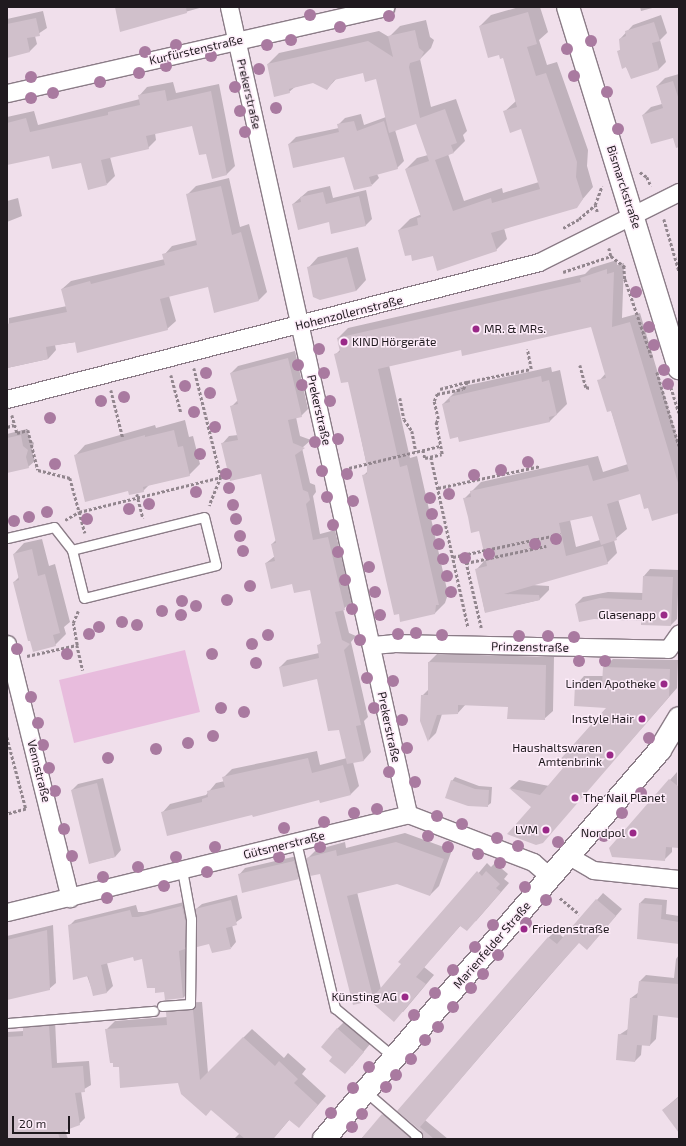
<!DOCTYPE html>
<html>
<head>
<meta charset="utf-8">
<style>
	body { margin:0 }
	#map { position:relative; width:686px; height:1146px; overflow:hidden; background:#f0dfeb; font-family:"Exo 2",sans-serif }
	div>[style] { position:absolute }
	.green>* { inset:0; background:#e8bcdd }
	.shadow>* { inset:0; background:#0003 }
	.building>* { inset:0; background:#d0c0cb }
	.path>* { height:2.5px; margin-top:-1.25px; transform-origin:0; background:repeating-linear-gradient(90deg,#92868e 0 3px,transparent 0 5px) }
	.roads { filter:drop-shadow(1px 0 #8b7c87) drop-shadow(-1px 0 #8b7c87) drop-shadow(0 1px #8b7c87) drop-shadow(0 -1px #8b7c87) }
	.lane>* { height:9px; margin:-4.5px; padding:0 4.5px; transform-origin:4.5px; border-radius:4.5px; background:#fff }
	.street>* { height:17px; margin:-8.5px; padding:0 8.5px; transform-origin:8.5px; border-radius:8.5px; background:#fff }
	.secondary>* { height:22px; margin:-11px; padding:0 11px; transform-origin:11px; border-radius:11px; background:#fff }
	.trees>* { width:12px; height:12px; margin:-6px; border-radius:50%; background:#a97aa0 }
	.dots>* { width:11px; height:11px; translate:-50% -50%; box-sizing:border-box; border:2px solid #fdecf9; border-radius:50% }
	span { translate:-50% -50%; white-space:nowrap; text-align:center; line-height:1.15; -webkit-text-stroke:3px #fdecf9; paint-order:stroke }
	.street-label { font-size:12px; color:#201a1f }
	.poi-label { font-size:12px; color:#201a1f }
	.left { translate:0 -50%; text-align:left }
	.right { translate:-100% -50%; text-align:right }
	.frame { position:absolute; inset:0; border:8px solid #201a1f; pointer-events:none }
	.scale { position:absolute; left:12px; top:1116px; width:58px; height:18px; box-sizing:border-box; border:2px solid #201a1f; border-top:0; padding-left:5px; font-size:12px; line-height:14px; white-space:nowrap; color:#201a1f; -webkit-text-stroke:3px #fdecf9; paint-order:stroke }
</style>
</head>
<body>
<div id="map">
	<div class="green">
		<div style="clip-path:polygon(185px 650px,200px 712px,74px 743px,59px 680px)"></div>
	</div>
	<div class="shadow">
		<div style="clip-path:polygon(116px 7px,203px 7px,121px 30px)"></div>
		<div style="clip-path:polygon(519px 7px,540px 7px,548px 32px,539px 40px,547px 65px,557px 62px,588px 150px,587px 166px,593px 187px,576px 207px,504px 228px,507px 239px,496px 250px,438px 270px,433px 255px,412px 253px,399px 230px,410px 219px,422px 214px,406px 169px,417px 158px,428px 155px,417px 122px,395px 130px,404px 161px,397px 168px,377px 174px,379px 178px,372px 185px,345px 155px,289px 144px,296px 137px,339px 128px,338px 125px,345px 118px,361px 114px,364px 125px,386px 117px,377px 78px,364px 72px,337px 78px,327px 89px,313px 82px,295px 87px,289px 92px,268px 64px,279px 53px,379px 31px,389px 37px,400px 26px,426px 20px,430px 37px,434px 40px,431px 48px,420px 59px,431px 107px,456px 99px,467px 131px,463px 135px,465px 141px,454px 152px,448px 154px,464px 201px,502px 188px,503px 193px,539px 182px,522px 128px,504px 112px,516px 101px,504px 57px,480px 26px,491px 15px)"></div>
		<div style="clip-path:polygon(640px 7px,656px 7px,641px 11px)"></div>
		<div style="clip-path:polygon(43px 11px,47px 28px,35px 36px,37px 44px,30px 51px,7px 57px,7px 19px)"></div>
		<div style="clip-path:polygon(661px 15px,667px 33px,660px 40px,666px 62px,659px 69px,632px 78px,618px 52px,621px 49px,620px 39px,633px 25px)"></div>
		<div style="clip-path:polygon(679px 74px,679px 135px,643px 115px,651px 107px,662px 104px,657px 86px,665px 78px)"></div>
		<div style="clip-path:polygon(173px 82px,176px 93px,219px 84px,235px 166px,227px 174px,213px 178px,207px 152px,192px 124px,155px 133px,156px 140px,148px 148px,110px 157px,115px 176px,107px 184px,82px 162px,49px 155px,7px 164px,7px 117px,34px 111px,38px 125px,140px 99px,139px 96px,147px 87px)"></div>
		<div style="clip-path:polygon(229px 178px,240px 227px,249px 224px,267px 292px,259px 300px,208px 286px,169px 296px,176px 321px,167px 329px,55px 345px,56px 350px,48px 359px,7px 368px,9px 318px,67px 306px,62px 289px,71px 281px,165px 259px,164px 255px,172px 246px,197px 240px,188px 194px,196px 186px)"></div>
		<div style="clip-path:polygon(330px 186px,333px 198px,366px 190px,372px 219px,365px 226px,329px 221px,293px 204px,308px 191px)"></div>
		<div style="clip-path:polygon(18px 198px,22px 216px,7px 222px,7px 201px)"></div>
		<div style="clip-path:polygon(358px 247px,366px 280px,356px 291px,308px 268px,318px 257px)"></div>
		<div style="clip-path:polygon(evenodd,617px 260px,617px 265px,624px 263px,622px 318px,640px 313px,679px 444px,679px 512px,649px 507px,640px 493px,618px 499px,627px 529px,614px 540px,617px 553px,607px 563px,532px 585px,549px 586px,549px 590px,539px 600px,485px 612px,476px 570px,486px 559px,480px 530px,464px 499px,481px 482px,598px 456px,603px 472px,628px 464px,611px 410px,599px 381px,606px 373px,592px 326px,461px 349px,389px 365px,410px 458px,417px 456px,448px 594px,445px 603px,435px 613px,363px 476px,368px 471px,349px 381px,336px 354px,341px 349px,338px 338px,348px 328px,585px 274px,591px 268px,617px 260px,593px 515px,600px 540px,576px 547px,570px 520px,593px 515px)"></div>
		<div style="clip-path:polygon(295px 351px,308px 409px,301px 416px,296px 417px,300px 436px,311px 440px,302px 448px,310px 483px,315px 485px,316px 492px,313px 496px,320px 534px,335px 530px,352px 602px,343px 609px,349px 633px,356px 636px,351px 642px,368px 717px,364px 721px,371px 752px,364px 760px,353px 762px,359px 786px,351px 794px,162px 813px,170px 804px,206px 795px,216px 783px,225px 781px,224px 777px,232px 769px,317px 751px,320px 765px,347px 758px,340px 728px,318px 678px,280px 667px,287px 660px,319px 653px,318px 646px,322px 642px,311px 588px,293px 582px,266px 563px,275px 556px,272px 544px,276px 540px,262px 473px,222px 444px,229px 436px,238px 435px,231px 407px,238px 400px,231px 373px,238px 366px)"></div>
		<div style="clip-path:polygon(551px 367px,552px 372px,560px 370px,567px 404px,550px 421px,460px 441px,443px 404px,460px 387px)"></div>
		<div style="clip-path:polygon(185px 420px,189px 437px,193px 436px,200px 464px,189px 475px,149px 485px,143px 491px,129px 490px,75px 456px,85px 445px,155px 425px,156px 428px)"></div>
		<div style="clip-path:polygon(27px 429px,30px 439px,34px 443px,32px 450px,35px 461px,28px 467px,7px 472px,7px 434px)"></div>
		<div style="clip-path:polygon(42px 539px,49px 566px,55px 564px,70px 622px,64px 627px,66px 634px,55px 645px,14px 582px,19px 577px,14px 554px,24px 543px)"></div>
		<div style="clip-path:polygon(650px 569px,679px 570px,677px 619px,671px 625px,576px 604px,583px 597px,608px 592px,643px 593px,644px 576px)"></div>
		<div style="clip-path:polygon(437px 654px,554px 657px,553px 711px,544px 719px,509px 706px,466px 704px,457px 714px,442px 714px,436px 733px,429px 740px,422px 696px,429px 689px,429px 662px)"></div>
		<div style="clip-path:polygon(613px 659px,678px 660px,677px 688px,542px 842px,532px 807px,510px 788px,519px 780px,549px 786px,565px 768px,608px 707px,576px 685px,584px 676px,604px 676px,604px 667px)"></div>
		<div style="clip-path:polygon(677px 772px,679px 847px,672px 847px,672px 852px,664px 860px,610px 848px)"></div>
		<div style="clip-path:polygon(455px 777px,479px 786px,492px 787px,491px 803px,487px 806px,452px 781px)"></div>
		<div style="clip-path:polygon(103px 778px,121px 850px,115px 857px,90px 863px,72px 790px,78px 784px)"></div>
		<div style="clip-path:polygon(405px 833px,452px 850px,439px 886px,430px 895px,397px 883px,357px 892px,381px 989px,487px 863px,491px 867px,495px 863px,508px 874px,504px 879px,509px 883px,476px 921px,461px 925px,424px 967px,434px 975px,403px 1012px,370px 999px,321px 873px,307px 859px,316px 850px,345px 842px,346px 848px)"></div>
		<div style="clip-path:polygon(301px 855px,304px 872px,298px 878px,239px 875px,245px 868px)"></div>
		<div style="clip-path:polygon(603px 893px,622px 909px,587px 949px,579px 942px,425px 1120px,448px 1139px,361px 1139px,389px 1108px,418px 1138px,424px 1137px,422px 1131px,399px 1111px,549px 937px,556px 931px,564px 938px)"></div>
		<div style="clip-path:polygon(237px 895px,242px 918px,232px 925px,236px 942px,231px 948px,196px 909px,202px 904px)"></div>
		<div style="clip-path:polygon(645px 898px,667px 900px,666px 914px,679px 916px,679px 942px,640px 903px)"></div>
		<div style="clip-path:polygon(188px 901px,190px 942px,185px 948px,189px 992px,183px 998px,165px 991px,143px 958px,134px 956px,107px 963px,113px 986px,107px 992px,94px 995px,69px 926px,75px 920px,136px 905px,138px 912px,144px 912px)"></div>
		<div style="clip-path:polygon(53px 925px,56px 983px,49px 989px,7px 999px,7px 936px)"></div>
		<div style="clip-path:polygon(679px 955px,679px 1017px,658px 1015px,656px 1039px,650px 1045px,642px 1044px,641px 1055px,635px 1061px,619px 1035px,628px 1029px,631px 998px,639px 992px,640px 981px,646px 975px,674px 978px,676px 959px)"></div>
		<div style="clip-path:polygon(202px 1002px,208px 1073px,252px 1029px,284px 1058px,288px 1053px,306px 1069px,302px 1074px,326px 1096px,307px 1118px,290px 1119px,273px 1139px,234px 1139px,240px 1133px,179px 1082px,120px 1066px,106px 1030px,115px 1021px,167px 1017px,167px 1012px,176px 1003px)"></div>
		<div style="clip-path:polygon(55px 1020px,57px 1063px,89px 1061px,91px 1085px,81px 1091px,85px 1118px,79px 1124px,65px 1130px,68px 1139px,13px 1139px,7px 1126px,7px 1032px,24px 1031px,30px 1022px)"></div>
		<div style="clip-path:polygon(344px 1022px,370px 1044px,352px 1066px,333px 1057px,337px 1029px)"></div>
		<div style="clip-path:polygon(679px 1096px,679px 1131px,663px 1110px)"></div>
	</div>
	<div class="building">
		<div style="clip-path:polygon(115px 7px,186px 7px,187px 13px,120px 32px)"></div>
		<div style="clip-path:polygon(528px 12px,537px 44px,527px 47px,536px 76px,546px 73px,577px 162px,576px 177px,583px 199px,577px 208px,491px 233px,497px 251px,437px 271px,433px 256px,412px 261px,411px 255px,405px 256px,398px 230px,418px 225px,417px 218px,421px 217px,405px 169px,429px 161px,416px 124px,389px 133px,376px 79px,365px 82px,363px 73px,334px 80px,327px 90px,313px 83px,289px 89px,290px 93px,274px 97px,267px 64px,368px 41px,393px 57px,388px 36px,415px 30px,419px 48px,424px 52px,420px 60px,410px 63px,409px 67px,420px 118px,445px 109px,457px 143px,451px 145px,454px 153px,435px 160px,453px 211px,491px 198px,492px 203px,540px 189px,521px 129px,510px 133px,503px 111px,517px 107px,503px 58px,500px 59px,499px 55px,488px 58px,479px 26px)"></div>
		<div style="clip-path:polygon(36px 18px,40px 36px,27px 38px,30px 52px,7px 58px,7px 24px)"></div>
		<div style="clip-path:polygon(654px 22px,660px 41px,652px 43px,659px 70px,631px 79px,626px 67px,622px 69px,617px 51px,620px 50px,619px 39px,626px 36px,625px 31px)"></div>
		<div style="clip-path:polygon(673px 81px,679px 100px,679px 147px,676px 148px,673px 138px,651px 144px,642px 115px,663px 108px,656px 86px)"></div>
		<div style="clip-path:polygon(165px 90px,167px 101px,211px 91px,227px 175px,212px 179px,206px 154px,199px 155px,192px 126px,146px 136px,149px 149px,101px 160px,107px 185px,88px 190px,81px 163px,52px 169px,49px 156px,7px 165px,7px 123px,26px 118px,30px 132px,108px 115px,108px 112px,140px 105px,138px 95px)"></div>
		<div style="clip-path:polygon(354px 121px,357px 131px,384px 121px,398px 169px,369px 177px,372px 186px,354px 190px,344px 157px,293px 168px,288px 144px,339px 132px,337px 124px)"></div>
		<div style="clip-path:polygon(221px 186px,232px 235px,241px 232px,259px 301px,214px 313px,208px 287px,160px 299px,168px 330px,77px 353px,75px 342px,46px 347px,48px 359px,7px 368px,7px 324px,67px 312px,61px 289px,90px 281px,91px 284px,165px 265px,162px 254px,197px 245px,186px 194px)"></div>
		<div style="clip-path:polygon(323px 192px,326px 204px,359px 196px,366px 226px,331px 234px,329px 222px,298px 230px,292px 204px,301px 202px,300px 197px)"></div>
		<div style="clip-path:polygon(347px 257px,356px 291px,320px 300px,313px 297px,307px 267px)"></div>
		<div style="clip-path:polygon(607px 269px,607px 274px,614px 272px,612px 327px,630px 322px,679px 486px,679px 513px,652px 521px,648px 508px,644px 509px,640px 494px,607px 504px,617px 540px,601px 545px,592px 516px,559px 523px,566px 556px,603px 546px,608px 564px,504px 594px,539px 595px,540px 600px,485px 613px,475px 569px,487px 566px,479px 531px,471px 533px,468px 517px,463px 498px,471px 497px,470px 491px,588px 465px,593px 481px,629px 471px,611px 411px,607px 412px,597px 380px,606px 378px,591px 327px,462px 356px,461px 350px,378px 369px,400px 467px,407px 465px,439px 605px,436px 605px,435px 614px,400px 622px,399px 614px,394px 615px,362px 475px,367px 474px,367px 466px,348px 382px,341px 383px,334px 354px,340px 352px,337px 338px,581px 282px,580px 278px)"></div>
		<div style="clip-path:polygon(288px 358px,302px 417px,288px 420px,293px 443px,305px 448px,295px 455px,303px 490px,308px 492px,310px 500px,306px 504px,313px 540px,328px 537px,345px 610px,335px 612px,342px 640px,350px 644px,344px 650px,361px 725px,356px 726px,364px 761px,347px 764px,339px 730px,328px 731px,317px 679px,283px 687px,279px 667px,319px 658px,317px 645px,321px 644px,310px 590px,294px 593px,292px 584px,271px 589px,265px 563px,275px 561px,271px 544px,276px 543px,261px 474px,230px 481px,221px 443px,238px 440px,230px 406px,238px 404px,230px 373px)"></div>
		<div style="clip-path:polygon(541px 376px,542px 382px,549px 380px,557px 415px,549px 417px,550px 422px,459px 442px,458px 437px,450px 439px,442px 404px,450px 402px,449px 397px)"></div>
		<div style="clip-path:polygon(174px 430px,178px 447px,183px 446px,190px 476px,143px 487px,144px 492px,129px 495px,128px 491px,85px 502px,74px 455px,145px 435px,145px 437px)"></div>
		<div style="clip-path:polygon(21px 435px,23px 446px,28px 450px,26px 457px,29px 468px,7px 473px,7px 438px)"></div>
		<div style="clip-path:polygon(32px 549px,38px 576px,45px 574px,60px 633px,53px 635px,56px 646px,33px 652px,30px 641px,28px 641px,13px 582px,19px 580px,13px 554px)"></div>
		<div style="clip-path:polygon(643px 576px,673px 577px,671px 626px,641px 625px,641px 621px,594px 619px,579px 622px,575px 604px,600px 598px,642px 600px)"></div>
		<div style="clip-path:polygon(428px 662px,546px 665px,545px 720px,507px 719px,508px 707px,458px 705px,458px 714px,437px 715px,428px 742px,420px 721px,421px 695px,428px 695px)"></div>
		<div style="clip-path:polygon(603px 667px,670px 669px,669px 697px,543px 843px,536px 845px,507px 834px,531px 807px,509px 788px,540px 795px,563px 768px,557px 763px,606px 708px,574px 706px,575px 684px,602px 685px)"></div>
		<div style="clip-path:polygon(308px 758px,312px 773px,343px 765px,351px 795px,320px 803px,319px 800px,253px 817px,252px 815px,167px 836px,161px 812px,202px 802px,202px 799px,208px 797px,207px 791px,225px 787px,222px 777px)"></div>
		<div style="clip-path:polygon(669px 779px,679px 787px,679px 848px,666px 847px,665px 861px,612px 857px,609px 848px)"></div>
		<div style="clip-path:polygon(451px 780px,475px 789px,489px 790px,488px 807px,468px 806px,445px 798px)"></div>
		<div style="clip-path:polygon(97px 783px,115px 857px,89px 864px,71px 790px)"></div>
		<div style="clip-path:polygon(396px 842px,444px 859px,430px 896px,397px 884px,347px 896px,373px 997px,401px 964px,398px 962px,477px 871px,482px 876px,486px 871px,500px 884px,496px 888px,501px 892px,467px 931px,460px 926px,416px 977px,426px 984px,394px 1022px,370px 1001px,353px 1005px,320px 874px,310px 876px,306px 858px,336px 850px,337px 856px)"></div>
		<div style="clip-path:polygon(294px 861px,299px 879px,242px 893px,238px 874px)"></div>
		<div style="clip-path:polygon(596px 899px,616px 916px,587px 950px,579px 943px,535px 992px,420px 1127px,434px 1139px,422px 1139px,421px 1131px,397px 1111px,548px 937px,557px 944px)"></div>
		<div style="clip-path:polygon(231px 900px,237px 925px,226px 928px,231px 949px,212px 953px,209px 944px,197px 947px,195px 909px)"></div>
		<div style="clip-path:polygon(639px 903px,662px 905px,661px 919px,679px 922px,679px 944px,637px 939px)"></div>
		<div style="clip-path:polygon(182px 906px,185px 920px,185px 949px,179px 951px,183px 998px,165px 1000px,164px 992px,155px 993px,155px 988px,147px 988px,142px 959px,134px 961px,133px 957px,101px 965px,107px 993px,93px 996px,88px 976px,73px 980px,68px 925px,130px 910px,132px 917px,138px 917px)"></div>
		<div style="clip-path:polygon(47px 930px,50px 990px,7px 1000px,7px 940px)"></div>
		<div style="clip-path:polygon(639px 981px,679px 984px,679px 1018px,653px 1015px,650px 1046px,637px 1045px,635px 1062px,616px 1060px,618px 1034px,627px 1035px,630px 998px,637px 998px)"></div>
		<div style="clip-path:polygon(193px 1010px,200px 1080px,243px 1037px,275px 1066px,279px 1061px,298px 1079px,294px 1083px,318px 1105px,299px 1128px,289px 1120px,273px 1139px,245px 1139px,211px 1110px,206px 1116px,181px 1094px,178px 1083px,120px 1088px,119px 1067px,113px 1067px,113px 1063px,110px 1063px,105px 1029px,167px 1025px,166px 1012px)"></div>
		<div style="clip-path:polygon(49px 1026px,52px 1068px,83px 1066px,85px 1092px,75px 1093px,80px 1125px,58px 1133px,60px 1139px,7px 1139px,7px 1037px,23px 1036px,23px 1028px)"></div>
		<div style="clip-path:polygon(337px 1028px,364px 1052px,345px 1074px,329px 1061px,332px 1057px,321px 1047px)"></div>
		<div style="clip-path:polygon(679px 1097px,679px 1133px,662px 1110px)"></div>
		<div style="clip-path:polygon(382px 1114px,409px 1137px,409px 1139px,361px 1139px)"></div>
	</div>
	<div class="path">
		<div style="left:640px;top:172px;width:9px;rotate:36deg"></div>
		<div style="left:647px;top:177px;width:10px;rotate:66deg"></div>
		<div style="left:597px;top:212px;width:7px;rotate:-106deg"></div>
		<div style="left:595px;top:205px;width:20px;rotate:-70deg"></div>
		<div style="left:664px;top:219px;width:54px;rotate:73.9deg"></div>
		<div style="left:563px;top:228px;width:18px;rotate:-29deg"></div>
		<div style="left:579px;top:219px;width:21px;rotate:-41deg"></div>
		<div style="left:609px;top:248px;width:8px;rotate:76deg"></div>
		<div style="left:611px;top:256px;width:18px;rotate:38deg"></div>
		<div style="left:624px;top:266px;width:13px;rotate:86deg"></div>
		<div style="left:625px;top:279px;width:83px;rotate:71.1deg"></div>
		<div style="left:563px;top:272px;width:51px;rotate:-18.4deg"></div>
		<div style="left:580px;top:365px;width:23px;rotate:75deg"></div>
		<div style="left:586px;top:387px;width:4px;rotate:14deg"></div>
		<div style="left:194px;top:368px;width:112px;rotate:76.1deg"></div>
		<div style="left:221px;top:477px;width:31px;rotate:112deg"></div>
		<div style="left:657px;top:372px;width:77px;rotate:73.4deg"></div>
		<div style="left:171px;top:375px;width:38px;rotate:75deg"></div>
		<div style="left:671px;top:387px;width:27px;rotate:73deg"></div>
		<div style="left:440px;top:389px;width:28px;rotate:-15deg"></div>
		<div style="left:111px;top:390px;width:49px;rotate:76deg"></div>
		<div style="left:400px;top:398px;width:21px;rotate:79deg"></div>
		<div style="left:404px;top:419px;width:14px;rotate:56deg"></div>
		<div style="left:412px;top:431px;width:21px;rotate:79deg"></div>
		<div style="left:12px;top:415px;width:19px;rotate:74deg"></div>
		<div style="left:17px;top:433px;width:11px;rotate:-15deg"></div>
		<div style="left:28px;top:430px;width:41px;rotate:76deg"></div>
		<div style="left:38px;top:470px;width:33px;rotate:14deg"></div>
		<div style="left:70px;top:478px;width:57px;rotate:74.7deg"></div>
		<div style="left:7px;top:427px;width:7px;rotate:-16deg"></div>
		<div style="left:423px;top:450px;width:8px;rotate:76deg"></div>
		<div style="left:425px;top:458px;width:17px;rotate:-13deg"></div>
		<div style="left:442px;top:454px;width:32px;rotate:-101deg"></div>
		<div style="left:436px;top:423px;width:4px;rotate:-63deg"></div>
		<div style="left:438px;top:419px;width:18px;rotate:-103deg"></div>
		<div style="left:434px;top:401px;width:8px;rotate:-67deg"></div>
		<div style="left:437px;top:394px;width:26px;rotate:-11deg"></div>
		<div style="left:463px;top:389px;width:8px;rotate:-60deg"></div>
		<div style="left:467px;top:382px;width:65px;rotate:-11.5deg"></div>
		<div style="left:531px;top:369px;width:20px;rotate:-101deg"></div>
		<div style="left:431px;top:457px;width:174px;rotate:77.7deg"></div>
		<div style="left:349px;top:468px;width:94px;rotate:-13.6deg"></div>
		<div style="left:438px;top:488px;width:105px;rotate:-12.1deg"></div>
		<div style="left:137px;top:494px;width:25px;rotate:76deg"></div>
		<div style="left:65px;top:520px;width:16px;rotate:-30deg"></div>
		<div style="left:79px;top:512px;width:146px;rotate:-13.8deg"></div>
		<div style="left:453px;top:557px;width:110px;rotate:-12deg"></div>
		<div style="left:481px;top:628px;width:67px;rotate:-103deg"></div>
		<div style="left:466px;top:563px;width:82px;rotate:-12deg"></div>
		<div style="left:77px;top:645px;width:22px;rotate:-100deg"></div>
		<div style="left:73px;top:623px;width:13px;rotate:-67deg"></div>
		<div style="left:27px;top:656px;width:51px;rotate:-12.4deg"></div>
		<div style="left:77px;top:645px;width:26px;rotate:77deg"></div>
		<div style="left:7px;top:737px;width:74px;rotate:75.2deg"></div>
		<div style="left:26px;top:809px;width:20px;rotate:165deg"></div>
		<div style="left:560px;top:898px;width:25px;rotate:40deg"></div>
	</div>
	<div class="roads">
		<div class="lane">
			<div style="left:7px;top:538px;width:48px;rotate:-13.2deg"></div>
			<div style="left:54px;top:527px;width:29px;rotate:52deg"></div>
			<div style="left:72px;top:550px;width:49px;rotate:76deg"></div>
			<div style="left:84px;top:598px;width:136px;rotate:-14deg"></div>
			<div style="left:216px;top:565px;width:49px;rotate:-104deg"></div>
			<div style="left:204px;top:517px;width:136px;rotate:166deg"></div>
			<div style="left:296px;top:842px;width:171px;rotate:76.8deg"></div>
			<div style="left:335px;top:1008px;width:78px;rotate:39.8deg"></div>
			<div style="left:162px;top:1006px;width:28px;rotate:-4deg"></div>
			<div style="left:190px;top:1004px;width:85px;rotate:-89.3deg"></div>
			<div style="left:191px;top:919px;width:50px;rotate:-100.4deg"></div>
			<div style="left:7px;top:1023px;width:147px;rotate:-4.7deg"></div>
			<div style="left:365px;top:1091px;width:69px;rotate:40.9deg"></div>
			<div style="left:417px;top:1136px;width:4px;rotate:124deg"></div>
		</div>
		<div class="street">
			<div style="left:229px;top:7px;width:827px;rotate:77.49deg"></div>
			<div style="left:7px;top:93px;width:388px;rotate:-12.8deg"></div>
			<div style="left:7px;top:399px;width:549px;rotate:-14.44deg"></div>
			<div style="left:539px;top:262px;width:157px;rotate:-26.6deg"></div>
			<div style="left:7px;top:644px;width:262px;rotate:76.1deg"></div>
			<div style="left:372px;top:645px;width:21px;rotate:-5deg"></div>
			<div style="left:393px;top:643px;width:275px;rotate:1.2deg"></div>
			<div style="left:668px;top:649px;width:19px;rotate:-55deg"></div>
			<div style="left:569px;top:856px;width:28px;rotate:30deg"></div>
			<div style="left:593px;top:870px;width:86px;rotate:6deg"></div>
			<div style="left:7px;top:912px;width:413px;rotate:-13.7deg"></div>
			<div style="left:408px;top:814px;width:134px;rotate:21deg"></div>
			<div style="left:533px;top:862px;width:23px;rotate:41deg"></div>
		</div>
		<div class="secondary">
			<div style="left:568px;top:7px;width:378px;rotate:72.9deg"></div>
			<div style="left:324px;top:1139px;width:514px;rotate:-49.18deg"></div>
			<div style="left:660px;top:750px;width:37px;rotate:-59deg"></div>
		</div>
	</div>
	<div class="trees">
		<div style="left:310px;top:15px"></div>
		<div style="left:389px;top:16px"></div>
		<div style="left:340px;top:27px"></div>
		<div style="left:291px;top:40px"></div>
		<div style="left:591px;top:41px"></div>
		<div style="left:176px;top:45px"></div>
		<div style="left:267px;top:45px"></div>
		<div style="left:567px;top:49px"></div>
		<div style="left:145px;top:52px"></div>
		<div style="left:211px;top:56px"></div>
		<div style="left:166px;top:66px"></div>
		<div style="left:259px;top:69px"></div>
		<div style="left:139px;top:73px"></div>
		<div style="left:574px;top:76px"></div>
		<div style="left:31px;top:77px"></div>
		<div style="left:100px;top:82px"></div>
		<div style="left:235px;top:87px"></div>
		<div style="left:607px;top:92px"></div>
		<div style="left:53px;top:93px"></div>
		<div style="left:31px;top:98px"></div>
		<div style="left:276px;top:108px"></div>
		<div style="left:240px;top:111px"></div>
		<div style="left:618px;top:129px"></div>
		<div style="left:245px;top:132px"></div>
		<div style="left:636px;top:292px"></div>
		<div style="left:649px;top:327px"></div>
		<div style="left:654px;top:345px"></div>
		<div style="left:319px;top:349px"></div>
		<div style="left:298px;top:365px"></div>
		<div style="left:664px;top:370px"></div>
		<div style="left:206px;top:373px"></div>
		<div style="left:324px;top:373px"></div>
		<div style="left:668px;top:384px"></div>
		<div style="left:302px;top:385px"></div>
		<div style="left:185px;top:386px"></div>
		<div style="left:210px;top:393px"></div>
		<div style="left:124px;top:397px"></div>
		<div style="left:101px;top:401px"></div>
		<div style="left:330px;top:401px"></div>
		<div style="left:194px;top:412px"></div>
		<div style="left:50px;top:418px"></div>
		<div style="left:215px;top:427px"></div>
		<div style="left:338px;top:439px"></div>
		<div style="left:315px;top:442px"></div>
		<div style="left:200px;top:454px"></div>
		<div style="left:528px;top:462px"></div>
		<div style="left:55px;top:464px"></div>
		<div style="left:501px;top:470px"></div>
		<div style="left:322px;top:471px"></div>
		<div style="left:226px;top:474px"></div>
		<div style="left:347px;top:474px"></div>
		<div style="left:474px;top:475px"></div>
		<div style="left:229px;top:488px"></div>
		<div style="left:196px;top:492px"></div>
		<div style="left:449px;top:494px"></div>
		<div style="left:327px;top:497px"></div>
		<div style="left:430px;top:498px"></div>
		<div style="left:353px;top:501px"></div>
		<div style="left:149px;top:504px"></div>
		<div style="left:233px;top:505px"></div>
		<div style="left:129px;top:509px"></div>
		<div style="left:47px;top:512px"></div>
		<div style="left:432px;top:514px"></div>
		<div style="left:29px;top:517px"></div>
		<div style="left:87px;top:519px"></div>
		<div style="left:236px;top:519px"></div>
		<div style="left:14px;top:521px"></div>
		<div style="left:333px;top:525px"></div>
		<div style="left:437px;top:530px"></div>
		<div style="left:240px;top:536px"></div>
		<div style="left:556px;top:539px"></div>
		<div style="left:439px;top:544px"></div>
		<div style="left:535px;top:544px"></div>
		<div style="left:243px;top:551px"></div>
		<div style="left:338px;top:552px"></div>
		<div style="left:489px;top:554px"></div>
		<div style="left:465px;top:558px"></div>
		<div style="left:443px;top:559px"></div>
		<div style="left:369px;top:567px"></div>
		<div style="left:447px;top:576px"></div>
		<div style="left:345px;top:580px"></div>
		<div style="left:250px;top:586px"></div>
		<div style="left:375px;top:592px"></div>
		<div style="left:451px;top:592px"></div>
		<div style="left:227px;top:600px"></div>
		<div style="left:182px;top:601px"></div>
		<div style="left:196px;top:606px"></div>
		<div style="left:352px;top:609px"></div>
		<div style="left:162px;top:611px"></div>
		<div style="left:181px;top:615px"></div>
		<div style="left:380px;top:615px"></div>
		<div style="left:122px;top:622px"></div>
		<div style="left:137px;top:625px"></div>
		<div style="left:99px;top:627px"></div>
		<div style="left:416px;top:633px"></div>
		<div style="left:89px;top:634px"></div>
		<div style="left:398px;top:634px"></div>
		<div style="left:268px;top:635px"></div>
		<div style="left:442px;top:635px"></div>
		<div style="left:519px;top:636px"></div>
		<div style="left:548px;top:636px"></div>
		<div style="left:574px;top:637px"></div>
		<div style="left:360px;top:640px"></div>
		<div style="left:252px;top:644px"></div>
		<div style="left:17px;top:649px"></div>
		<div style="left:67px;top:654px"></div>
		<div style="left:212px;top:654px"></div>
		<div style="left:579px;top:661px"></div>
		<div style="left:605px;top:661px"></div>
		<div style="left:256px;top:663px"></div>
		<div style="left:367px;top:678px"></div>
		<div style="left:393px;top:681px"></div>
		<div style="left:31px;top:697px"></div>
		<div style="left:221px;top:708px"></div>
		<div style="left:374px;top:708px"></div>
		<div style="left:244px;top:712px"></div>
		<div style="left:402px;top:720px"></div>
		<div style="left:38px;top:723px"></div>
		<div style="left:213px;top:736px"></div>
		<div style="left:649px;top:738px"></div>
		<div style="left:188px;top:743px"></div>
		<div style="left:43px;top:745px"></div>
		<div style="left:407px;top:748px"></div>
		<div style="left:156px;top:749px"></div>
		<div style="left:108px;top:758px"></div>
		<div style="left:49px;top:768px"></div>
		<div style="left:389px;top:772px"></div>
		<div style="left:415px;top:782px"></div>
		<div style="left:55px;top:791px"></div>
		<div style="left:641px;top:793px"></div>
		<div style="left:377px;top:809px"></div>
		<div style="left:354px;top:813px"></div>
		<div style="left:622px;top:813px"></div>
		<div style="left:437px;top:816px"></div>
		<div style="left:324px;top:822px"></div>
		<div style="left:462px;top:824px"></div>
		<div style="left:284px;top:828px"></div>
		<div style="left:64px;top:829px"></div>
		<div style="left:428px;top:836px"></div>
		<div style="left:604px;top:836px"></div>
		<div style="left:497px;top:838px"></div>
		<div style="left:558px;top:842px"></div>
		<div style="left:518px;top:846px"></div>
		<div style="left:215px;top:847px"></div>
		<div style="left:320px;top:847px"></div>
		<div style="left:448px;top:847px"></div>
		<div style="left:478px;top:854px"></div>
		<div style="left:72px;top:856px"></div>
		<div style="left:176px;top:857px"></div>
		<div style="left:279px;top:857px"></div>
		<div style="left:500px;top:863px"></div>
		<div style="left:138px;top:867px"></div>
		<div style="left:207px;top:872px"></div>
		<div style="left:103px;top:877px"></div>
		<div style="left:164px;top:886px"></div>
		<div style="left:525px;top:887px"></div>
		<div style="left:107px;top:898px"></div>
		<div style="left:546px;top:900px"></div>
		<div style="left:526px;top:923px"></div>
		<div style="left:493px;top:925px"></div>
		<div style="left:475px;top:947px"></div>
		<div style="left:498px;top:955px"></div>
		<div style="left:453px;top:970px"></div>
		<div style="left:483px;top:974px"></div>
		<div style="left:471px;top:988px"></div>
		<div style="left:435px;top:993px"></div>
		<div style="left:453px;top:1007px"></div>
		<div style="left:414px;top:1015px"></div>
		<div style="left:438px;top:1027px"></div>
		<div style="left:425px;top:1040px"></div>
		<div style="left:411px;top:1059px"></div>
		<div style="left:369px;top:1067px"></div>
		<div style="left:396px;top:1075px"></div>
		<div style="left:386px;top:1087px"></div>
		<div style="left:353px;top:1088px"></div>
		<div style="left:331px;top:1113px"></div>
		<div style="left:362px;top:1114px"></div>
		<div style="left:352px;top:1127px"></div>
	</div>
	<div class="dots">
		<div style="left:476px;top:329px;background:#9a2988"></div>
		<div style="left:344px;top:342px;background:#9a2988"></div>
		<div style="left:664px;top:615px;background:#9a2988"></div>
		<div style="left:664px;top:684px;background:#9a2988"></div>
		<div style="left:642px;top:719px;background:#9a2988"></div>
		<div style="left:610px;top:755px;background:#9a2988"></div>
		<div style="left:575px;top:798px;background:#9a2988"></div>
		<div style="left:546px;top:830px;background:#9a2988"></div>
		<div style="left:633px;top:833px;background:#9a2988"></div>
		<div style="left:524px;top:929px;background:#9a2988"></div>
		<div style="left:405px;top:997px;background:#9a2988"></div>
	</div>
	<div class="street-label">
		<span style="left:196px;top:50px;rotate:-13deg">Kurfürstenstraße</span>
		<span style="left:249px;top:94px;rotate:77deg">Prekerstraße</span>
		<span style="left:624px;top:187px;rotate:72deg">Bismarckstraße</span>
		<span style="left:349px;top:313px;rotate:-14deg">Hohenzollernstraße</span>
		<span style="left:319px;top:410px;rotate:77deg">Prekerstraße</span>
		<span style="left:530px;top:647px;rotate:1deg">Prinzenstraße</span>
		<span style="left:389px;top:727px;rotate:78deg">Prekerstraße</span>
		<span style="left:39px;top:771px;rotate:76deg">Vennstraße</span>
		<span style="left:284px;top:845px;rotate:-14deg">Gütsmerstraße</span>
		<span style="left:492px;top:945px;rotate:-49deg">Marienfelder Straße</span>
	</div>
	<div class="poi-label">
		<span class="left" style="left:484px;top:329px">MR. &amp; MRs.</span>
		<span class="left" style="left:352px;top:342px">KIND Hörgeräte</span>
		<span class="right" style="left:656px;top:615px">Glasenapp</span>
		<span class="right" style="left:656px;top:684px">Linden Apotheke</span>
		<span class="right" style="left:634px;top:719px">Instyle Hair</span>
		<span class="right" style="left:602px;top:755px">Haushaltswaren<br>Amtenbrink</span>
		<span class="left" style="left:583px;top:798px">The Nail Planet</span>
		<span class="right" style="left:538px;top:830px">LVM</span>
		<span class="right" style="left:625px;top:833px">Nordpol</span>
		<span class="left" style="left:532px;top:929px">Friedenstraße</span>
		<span class="right" style="left:397px;top:997px">Künsting AG</span>
	</div>
	<div class="frame"></div>
	<div class="scale">20 m</div>
</div>
</body>
</html>
